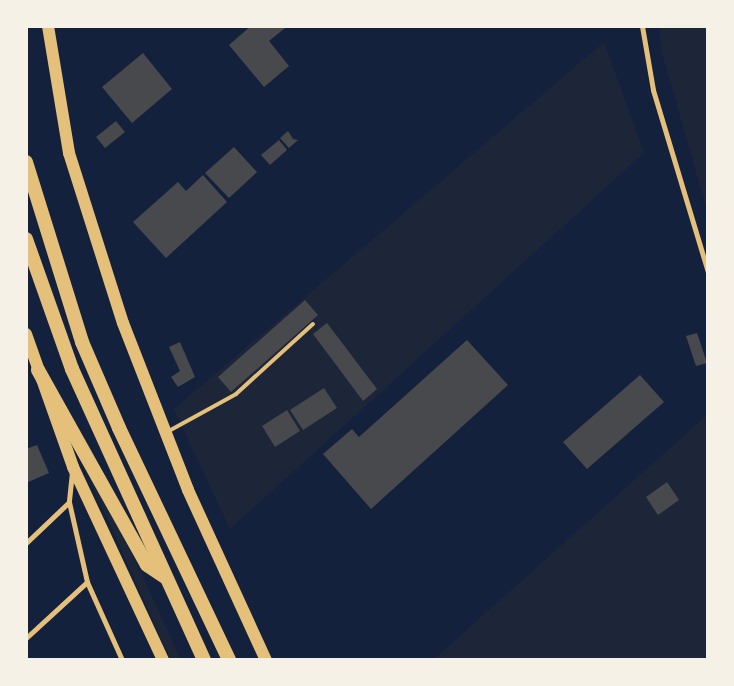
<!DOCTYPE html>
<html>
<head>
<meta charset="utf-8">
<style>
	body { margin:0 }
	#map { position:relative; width:734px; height:686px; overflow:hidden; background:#14213d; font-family:Poppins,sans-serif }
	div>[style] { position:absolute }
	.green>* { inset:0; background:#1d2539 }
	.building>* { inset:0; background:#48494c }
	.service>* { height:4px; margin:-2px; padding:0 2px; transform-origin:2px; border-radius:2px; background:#e5c07b }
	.minor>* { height:5px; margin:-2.5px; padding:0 2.5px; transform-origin:2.5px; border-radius:2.5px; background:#e5c07b }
	.primary>* { height:12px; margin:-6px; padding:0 6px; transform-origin:6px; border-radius:6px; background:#e5c07b }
	.trunk>* { height:14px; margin:-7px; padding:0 7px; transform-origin:7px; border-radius:7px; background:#e5c07b }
	span { translate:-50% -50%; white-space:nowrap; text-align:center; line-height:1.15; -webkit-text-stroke:4.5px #f6f1e7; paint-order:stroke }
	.frame { position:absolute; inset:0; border:28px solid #f6f1e7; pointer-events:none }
</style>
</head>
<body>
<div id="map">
	<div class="green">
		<div style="clip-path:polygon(659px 26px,708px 26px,708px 214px,662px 53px)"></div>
		<div style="clip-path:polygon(604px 42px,644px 153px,230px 529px,174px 409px)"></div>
		<div style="clip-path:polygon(708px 414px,708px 660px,433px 660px)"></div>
		<div style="clip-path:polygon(92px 476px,142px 575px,181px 660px,171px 660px,89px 478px)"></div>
	</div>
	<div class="building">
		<div style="clip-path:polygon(251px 26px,285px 28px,269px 41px,289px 66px,264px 87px,229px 45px)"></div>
		<div style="clip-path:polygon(143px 53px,172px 89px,132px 123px,102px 87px)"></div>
		<div style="clip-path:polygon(116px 121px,125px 132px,105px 148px,96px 137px)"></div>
		<div style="clip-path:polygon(288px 131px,293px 139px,298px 140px,289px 148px,280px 138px)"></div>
		<div style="clip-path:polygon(279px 140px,287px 150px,270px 165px,261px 155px)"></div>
		<div style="clip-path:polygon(234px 147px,257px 172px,229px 198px,205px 173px)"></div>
		<div style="clip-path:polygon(203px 175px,227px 202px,166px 258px,133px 222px,178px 182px,186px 191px)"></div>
		<div style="clip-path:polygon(305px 300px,318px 315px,231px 392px,218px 377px)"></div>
		<div style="clip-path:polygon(327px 323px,377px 389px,363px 401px,313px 334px)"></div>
		<div style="clip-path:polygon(697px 333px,707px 363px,696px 366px,686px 336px)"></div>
		<div style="clip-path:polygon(467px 340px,508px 385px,371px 509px,323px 454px,352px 429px,359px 437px)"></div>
		<div style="clip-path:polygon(180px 342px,195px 377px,178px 387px,171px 377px,180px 371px,169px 347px)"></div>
		<div style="clip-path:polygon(640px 375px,664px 402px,587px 469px,563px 442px)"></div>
		<div style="clip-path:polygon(324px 388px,337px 408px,303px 430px,290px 410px)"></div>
		<div style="clip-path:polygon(287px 410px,300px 431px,275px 447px,262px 426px)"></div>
		<div style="clip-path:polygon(37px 445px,49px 473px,26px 483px,26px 449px)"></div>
		<div style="clip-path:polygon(667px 482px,679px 500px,658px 515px,646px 497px)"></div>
	</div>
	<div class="service">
		<div style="left:167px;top:432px;width:79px;rotate:-28.8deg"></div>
		<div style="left:236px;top:394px;width:104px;rotate:-42.3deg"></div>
	</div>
	<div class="minor">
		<div style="left:642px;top:26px;width:65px;rotate:80.2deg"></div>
		<div style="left:653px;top:90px;width:190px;rotate:73.2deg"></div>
		<div style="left:72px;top:472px;width:30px;rotate:96deg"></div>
		<div style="left:69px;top:502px;width:82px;rotate:77.3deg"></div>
		<div style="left:87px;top:582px;width:85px;rotate:65.8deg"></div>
		<div style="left:26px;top:543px;width:59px;rotate:-43.6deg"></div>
		<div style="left:26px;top:638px;width:83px;rotate:-42.6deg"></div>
	</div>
	<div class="primary">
		<div style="left:48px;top:26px;width:129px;rotate:80.6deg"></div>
		<div style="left:69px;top:153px;width:178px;rotate:72.4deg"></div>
		<div style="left:123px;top:323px;width:179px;rotate:68.7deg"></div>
		<div style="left:188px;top:490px;width:187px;rotate:65.4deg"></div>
		<div style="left:26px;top:334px;width:141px;rotate:70.5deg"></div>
		<div style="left:73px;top:467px;width:213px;rotate:65deg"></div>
	</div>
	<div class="trunk">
		<div style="left:26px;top:162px;width:189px;rotate:72.7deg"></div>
		<div style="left:82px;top:342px;width:94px;rotate:66.7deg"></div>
		<div style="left:119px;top:428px;width:257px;rotate:64.6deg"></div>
		<div style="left:26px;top:239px;width:138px;rotate:70.5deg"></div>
		<div style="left:72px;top:369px;width:320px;rotate:65.6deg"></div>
		<div style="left:38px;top:370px;width:223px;rotate:60.8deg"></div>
		<div style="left:147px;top:565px;width:22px;rotate:34deg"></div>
	</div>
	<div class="frame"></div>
</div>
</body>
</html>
